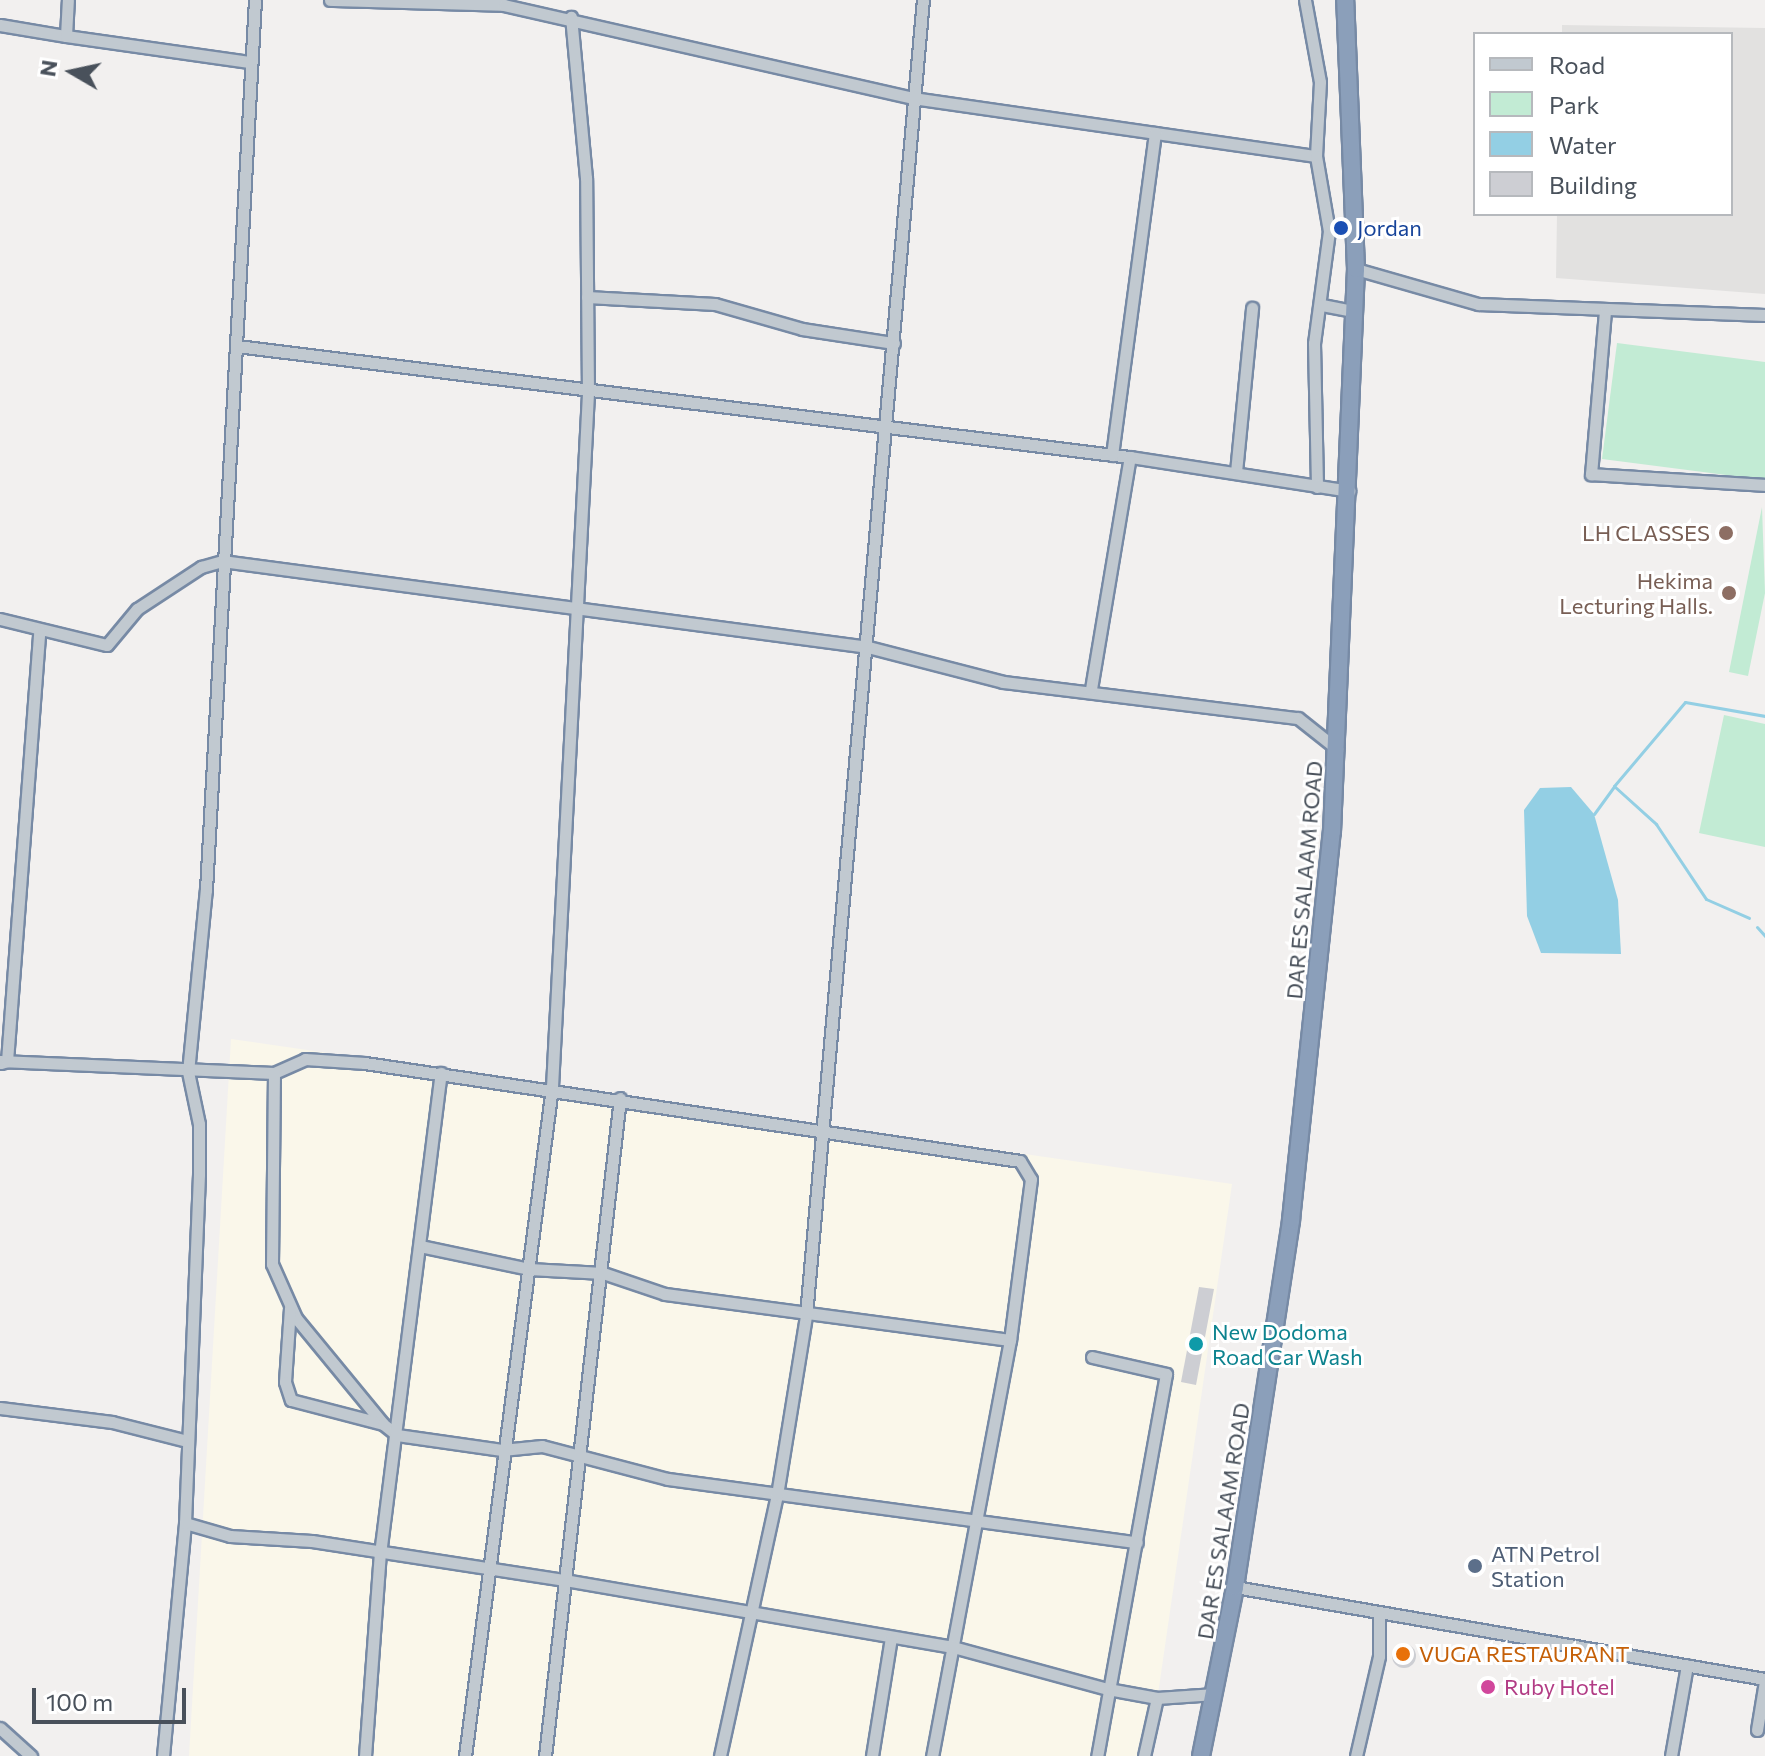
<!DOCTYPE html>
<html>
<head>
<meta charset="utf-8">
<style>
	body { margin:0 }
	#map { position:relative; width:1765px; height:1756px; overflow:hidden; background:#f2f0ef; font-family:Commissioner,sans-serif }
	div>[style] { position:absolute }
	.commercial>* { inset:0; background:#faf7ea }
	.education>* { inset:0; background:#e2e1e0 }
	.green>* { inset:0; background:#c2ebd4 }
	.water>* { inset:0; background:#93cfe4 }
	.stream>* { height:3px; margin:-1.5px; padding:0 1.5px; transform-origin:1.5px; border-radius:1.5px; background:#93cfe4 }
	.building>* { inset:0; background:#cdced3 }
	.round { border-radius:50% }
	.roads { filter:drop-shadow(2px 0 #778aa5) drop-shadow(-2px 0 #778aa5) drop-shadow(0 2px #778aa5) drop-shadow(0 -2px #778aa5) }
	.minor>* { height:11px; margin:-5.5px; padding:0 5.5px; transform-origin:5.5px; border-radius:5.5px; background:#c1c9d0 }
	.highway>* { height:16px; margin:-8px; padding:0 8px; transform-origin:8px; border-radius:8px; background:#8b9fba }
	.dots>* { width:22px; height:22px; translate:-50% -50%; box-sizing:border-box; border:4px solid #fff; border-radius:50% }
	span { translate:-50% -50%; white-space:nowrap; text-align:center; line-height:1.15; -webkit-text-stroke:6px #fff; paint-order:stroke }
	.transit-label { font-size:22px; color:#164399 }
	.left { translate:0 -50%; text-align:left }
	.education-label { font-size:22px; color:#785e54 }
	.right { translate:-100% -50%; text-align:right }
	.street-label { font-size:22px; color:#49515b }
	.culture-label { font-size:22px; color:#0d838f }
	.service-label { font-size:22px; color:#4e5e75 }
	.food-label { font-size:22px; color:#c56008 }
	.hotel-label { font-size:22px; color:#b23c85 }
	.legend { position:absolute; left:1473px; top:32px; width:260px; height:184px; box-sizing:border-box; background:#fff; border:2px solid #b6b9bd; margin:0; padding:10px 14px; list-style:none; font-size:24px; color:#49515b }
	.legend li { display:flex; align-items:center; gap:16px; height:40px }
	.legend b { width:40px; border:2px solid #b6b9bd }
	.north { position:absolute; left:32px; top:32px; width:80px; height:80px; -webkit-text-stroke:6px #fff; paint-order:stroke; rotate:279deg; font-size:22px; font-weight:700; line-height:32px; text-align:center; color:#49515b }
	.north::after { content:''; display:block; margin:auto; width:28px; height:36px; background:#49515b; clip-path:polygon(50% 0,100% 100%,50% 72%,0 100%) }
	.scale { position:absolute; left:32px; top:1688px; width:154px; height:36px; box-sizing:border-box; border:4px solid #49515b; border-top:0; padding-left:10px; font-size:24px; line-height:28px; white-space:nowrap; color:#49515b; -webkit-text-stroke:6px #fff; paint-order:stroke }
</style>
</head>
<body>
<div id="map">
	<div class="commercial">
		<div style="clip-path:polygon(231px 1039px,1232px 1184px,1149px 1756px,189px 1756px)"></div>
	</div>
	<div class="education">
		<div style="clip-path:polygon(1562px 25px,1765px 28px,1765px 294px,1556px 278px,1557px 214px,1731px 214px,1731px 34px,1562px 34px)"></div>
	</div>
	<div class="green">
		<div style="clip-path:polygon(1617px 343px,1765px 362px,1765px 480px,1602px 459px)"></div>
		<div style="clip-path:polygon(1762px 507px,1765px 593px,1748px 676px,1729px 672px)"></div>
		<div style="clip-path:polygon(1724px 715px,1765px 724px,1765px 847px,1699px 833px)"></div>
	</div>
	<div class="water">
		<div style="clip-path:polygon(1571px 787px,1594px 814px,1618px 900px,1621px 954px,1541px 953px,1527px 916px,1524px 810px,1540px 788px)"></div>
	</div>
	<div class="stream">
		<div style="left:1614px;top:786px;width:110px;rotate:-49.8deg"></div>
		<div style="left:1685px;top:702px;width:81px;rotate:9.9deg"></div>
		<div style="left:1594px;top:814px;width:34px;rotate:-54deg"></div>
		<div style="left:1614px;top:786px;width:57px;rotate:42.1deg"></div>
		<div style="left:1656px;top:824px;width:90px;rotate:56.3deg"></div>
		<div style="left:1706px;top:899px;width:47px;rotate:23.8deg"></div>
		<div style="left:1757px;top:927px;width:12px;rotate:48deg"></div>
	</div>
	<div class="building">
		<div style="clip-path:polygon(1199px 1287px,1214px 1289px,1196px 1385px,1181px 1382px)"></div>
		<div class="round" style="left:1392px;top:1644px;width:24px;height:24px"></div>
	</div>
	<div class="roads">
		<div class="minor">
			<div style="left:330px;top:0;width:174px;rotate:1.6deg"></div>
			<div style="left:504px;top:5px;width:419px;rotate:12.8deg"></div>
			<div style="left:913px;top:98px;width:407px;rotate:8.2deg"></div>
			<div style="left:1305px;top:0;width:83px;rotate:79.6deg"></div>
			<div style="left:1320px;top:82px;width:74px;rotate:93.1deg"></div>
			<div style="left:1316px;top:156px;width:76px;rotate:80.2deg"></div>
			<div style="left:1329px;top:231px;width:113px;rotate:97.6deg"></div>
			<div style="left:1314px;top:343px;width:144px;rotate:88.8deg"></div>
			<div style="left:0;top:25px;width:67px;rotate:9.5deg"></div>
			<div style="left:66px;top:36px;width:36px;rotate:-87deg"></div>
			<div style="left:66px;top:36px;width:185px;rotate:8.1deg"></div>
			<div style="left:1356px;top:269px;width:127px;rotate:16deg"></div>
			<div style="left:1478px;top:304px;width:287px;rotate:2.2deg"></div>
			<div style="left:587px;top:297px;width:128px;rotate:3.1deg"></div>
			<div style="left:715px;top:304px;width:91px;rotate:16deg"></div>
			<div style="left:802px;top:329px;width:93px;rotate:8.7deg"></div>
			<div style="left:1322px;top:305px;width:32px;rotate:11deg"></div>
			<div style="left:1605px;top:311px;width:164px;rotate:94.9deg"></div>
			<div style="left:1591px;top:474px;width:174px;rotate:3.6deg"></div>
			<div style="left:237px;top:346px;width:900px;rotate:7.09deg"></div>
			<div style="left:1130px;top:457px;width:222px;rotate:8.8deg"></div>
			<div style="left:1112px;top:455px;width:325px;rotate:-82.4deg"></div>
			<div style="left:1236px;top:472px;width:165px;rotate:-84.4deg"></div>
			<div style="left:0;top:619px;width:110px;rotate:13.7deg"></div>
			<div style="left:107px;top:645px;width:47px;rotate:-50.2deg"></div>
			<div style="left:137px;top:609px;width:77px;rotate:-33.3deg"></div>
			<div style="left:201px;top:567px;width:22px;rotate:-16deg"></div>
			<div style="left:222px;top:561px;width:652px;rotate:7.58deg"></div>
			<div style="left:868px;top:647px;width:139px;rotate:14.5deg"></div>
			<div style="left:1003px;top:682px;width:297px;rotate:7deg"></div>
			<div style="left:1298px;top:718px;width:50px;rotate:38.5deg"></div>
			<div style="left:1091px;top:689px;width:235px;rotate:-80.5deg"></div>
			<div style="left:0;top:1061px;width:274px;rotate:2.5deg"></div>
			<div style="left:274px;top:1073px;width:34px;rotate:-24deg"></div>
			<div style="left:305px;top:1059px;width:60px;rotate:3.8deg"></div>
			<div style="left:365px;top:1063px;width:662px;rotate:8.51deg"></div>
			<div style="left:1020px;top:1161px;width:21px;rotate:59deg"></div>
			<div style="left:1031px;top:1179px;width:162px;rotate:97.4deg"></div>
			<div style="left:1010px;top:1340px;width:423px;rotate:100.6deg"></div>
			<div style="left:1px;top:1063px;width:6px;rotate:-18deg"></div>
			<div style="left:7px;top:1061px;width:431px;rotate:-85.7deg"></div>
			<div style="left:274px;top:1073px;width:191px;rotate:90.6deg"></div>
			<div style="left:272px;top:1264px;width:59px;rotate:66deg"></div>
			<div style="left:296px;top:1318px;width:137px;rotate:50.6deg"></div>
			<div style="left:420px;top:1246px;width:111px;rotate:11.9deg"></div>
			<div style="left:529px;top:1269px;width:74px;rotate:3.1deg"></div>
			<div style="left:603px;top:1273px;width:65px;rotate:18.7deg"></div>
			<div style="left:665px;top:1294px;width:348px;rotate:7.6deg"></div>
			<div style="left:290px;top:1308px;width:74px;rotate:93.9deg"></div>
			<div style="left:285px;top:1382px;width:19px;rotate:72deg"></div>
			<div style="left:291px;top:1400px;width:95px;rotate:14.6deg"></div>
			<div style="left:383px;top:1424px;width:18px;rotate:38deg"></div>
			<div style="left:397px;top:1435px;width:106px;rotate:8.1deg"></div>
			<div style="left:502px;top:1450px;width:40px;rotate:-5.7deg"></div>
			<div style="left:542px;top:1446px;width:130px;rotate:14.7deg"></div>
			<div style="left:668px;top:1479px;width:473px;rotate:7.7deg"></div>
			<div style="left:1092px;top:1357px;width:76px;rotate:12.9deg"></div>
			<div style="left:1166px;top:1374px;width:388px;rotate:100.2deg"></div>
			<div style="left:0;top:1408px;width:113px;rotate:7.1deg"></div>
			<div style="left:112px;top:1422px;width:77px;rotate:14.2deg"></div>
			<div style="left:185px;top:1523px;width:47px;rotate:16.1deg"></div>
			<div style="left:230px;top:1536px;width:82px;rotate:3.5deg"></div>
			<div style="left:312px;top:1541px;width:256px;rotate:8.8deg"></div>
			<div style="left:565px;top:1580px;width:394px;rotate:9.8deg"></div>
			<div style="left:953px;top:1647px;width:161px;rotate:15.2deg"></div>
			<div style="left:1108px;top:1689px;width:50px;rotate:10.4deg"></div>
			<div style="left:1157px;top:1698px;width:58px;rotate:-3.9deg"></div>
			<div style="left:1235px;top:1587px;width:538px;rotate:9.85deg"></div>
			<div style="left:0;top:1728px;width:42px;rotate:42.1deg"></div>
			<div style="left:1757px;top:1730px;width:50px;rotate:-80.7deg"></div>
			<div style="left:163px;top:1756px;width:234px;rotate:-84.6deg"></div>
			<div style="left:185px;top:1523px;width:349px;rotate:-87.7deg"></div>
			<div style="left:199px;top:1174px;width:50px;rotate:-90deg"></div>
			<div style="left:199px;top:1124px;width:53px;rotate:-101.9deg"></div>
			<div style="left:188px;top:1072px;width:183px;rotate:-84.4deg"></div>
			<div style="left:206px;top:890px;width:891px;rotate:-86.85deg"></div>
			<div style="left:365px;top:1756px;width:203px;rotate:-85.8deg"></div>
			<div style="left:380px;top:1554px;width:485px;rotate:-82.8deg"></div>
			<div style="left:465px;top:1756px;width:675px;rotate:-82.59deg"></div>
			<div style="left:552px;top:1087px;width:696px;rotate:-87.03deg"></div>
			<div style="left:588px;top:392px;width:214px;rotate:-90.5deg"></div>
			<div style="left:586px;top:178px;width:162px;rotate:-95.3deg"></div>
			<div style="left:545px;top:1756px;width:662px;rotate:-83.5deg"></div>
			<div style="left:720px;top:1756px;width:267px;rotate:-77.7deg"></div>
			<div style="left:777px;top:1495px;width:182px;rotate:-80.8deg"></div>
			<div style="left:806px;top:1315px;width:1320px;rotate:-84.92deg"></div>
			<div style="left:872px;top:1756px;width:120px;rotate:-80.9deg"></div>
			<div style="left:1144px;top:1756px;width:59px;rotate:-77.4deg"></div>
			<div style="left:1356px;top:1756px;width:103px;rotate:-77deg"></div>
			<div style="left:1379px;top:1656px;width:44px;rotate:-90deg"></div>
			<div style="left:1671px;top:1756px;width:92px;rotate:-80deg"></div>
		</div>
		<div class="highway">
			<div style="left:1201px;top:1756px;width:172px;rotate:-78.6deg"></div>
			<div style="left:1235px;top:1587px;width:371px;rotate:-81.3deg"></div>
			<div style="left:1291px;top:1220px;width:390px;rotate:-84deg"></div>
			<div style="left:1332px;top:832px;width:564px;rotate:-87.56deg"></div>
			<div style="left:1356px;top:269px;width:269px;rotate:-92.3deg"></div>
		</div>
	</div>
	<div class="dots">
		<div style="left:1341px;top:228px;background:#1a4fb4"></div>
		<div style="left:1726px;top:533px;background:#8d6e63"></div>
		<div style="left:1729px;top:593px;background:#8d6e63"></div>
		<div style="left:1196px;top:1344px;background:#0f9aa8"></div>
		<div style="left:1475px;top:1566px;background:#5c6f8a"></div>
		<div style="left:1403px;top:1654px;background:#e8710a"></div>
		<div style="left:1488px;top:1687px;background:#d1479c"></div>
	</div>
	<div class="transit-label">
		<span class="left" style="left:1357px;top:228px">Jordan</span>
	</div>
	<div class="education-label">
		<span class="right" style="left:1710px;top:533px">LH CLASSES</span>
		<span class="right" style="left:1713px;top:593px">Hekima<br>Lecturing Halls.</span>
	</div>
	<div class="street-label">
		<span style="left:1304px;top:880px;rotate:-85deg">DAR ES SALAAM ROAD</span>
		<span style="left:1223px;top:1521px;rotate:-81deg">DAR ES SALAAM ROAD</span>
	</div>
	<div class="culture-label">
		<span class="left" style="left:1212px;top:1344px">New Dodoma<br>Road Car Wash</span>
	</div>
	<div class="service-label">
		<span class="left" style="left:1491px;top:1566px">ATN Petrol<br>Station</span>
	</div>
	<div class="food-label">
		<span class="left" style="left:1419px;top:1654px">VUGA RESTAURANT</span>
	</div>
	<div class="hotel-label">
		<span class="left" style="left:1504px;top:1687px">Ruby Hotel</span>
	</div>
	<ul class="legend">
	<li><b style="height:10px;background:#c1c9d0"></b>Road</li>
	<li><b style="height:22px;background:#c2ebd4"></b>Park</li>
	<li><b style="height:22px;background:#93cfe4"></b>Water</li>
	<li><b style="height:22px;background:#cdced3"></b>Building</li>
	</ul>
	<div class="north">N</div>
	<div class="scale">100 m</div>
</div>
</body>
</html>
